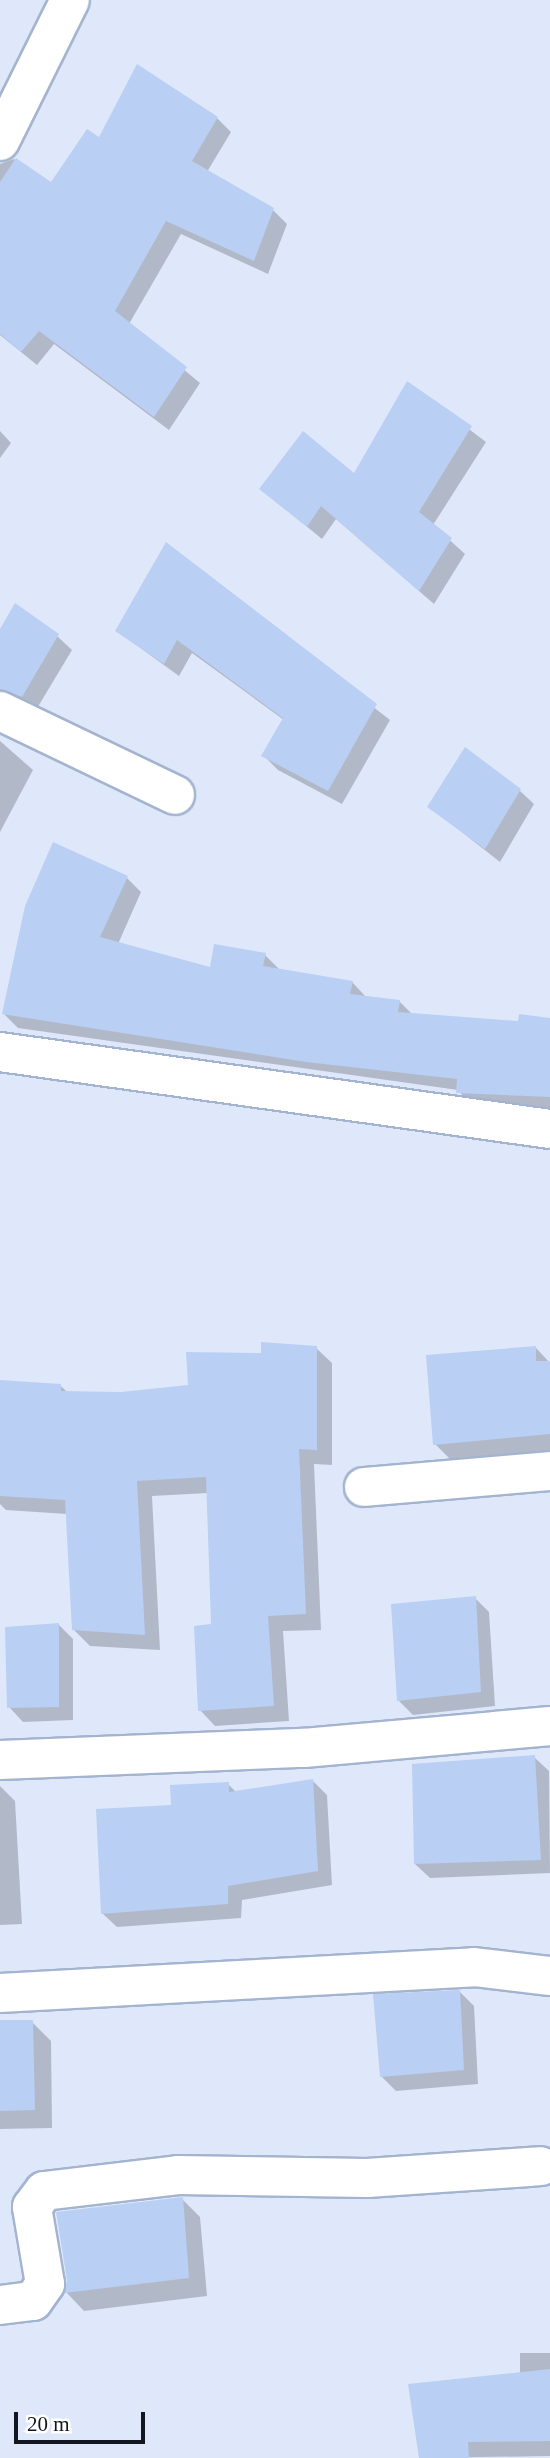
<!DOCTYPE html>
<html>
<head>
<meta charset="utf-8">
<style>
	body { margin:0 }
	#map { position:relative; width:550px; height:2458px; overflow:hidden; background:#dee8fa; font-family:"Times New Roman",serif }
	div>[style] { position:absolute }
	.shadow>* { inset:0; background:#0003 }
	.building>* { inset:0; background:#bacff4 }
	.roads { filter:drop-shadow(2px 0 #a4b4d0) drop-shadow(-2px 0 #a4b4d0) drop-shadow(0 2px #a4b4d0) drop-shadow(0 -2px #a4b4d0) }
	.street>* { height:38px; margin:-19px; padding:0 19px; transform-origin:19px; border-radius:19px; background:#fff }
	span { translate:-50% -50%; white-space:nowrap; text-align:center; line-height:1.15; -webkit-text-stroke:7px #fff; paint-order:stroke }
	.scale { position:absolute; left:14px; top:2412px; width:131px; height:32px; box-sizing:border-box; border:4px solid #111620; border-top:0; padding-left:9px; font-size:21px; line-height:24px; white-space:nowrap; color:#111620; -webkit-text-stroke:5px #fff; paint-order:stroke }
</style>
</head>
<body>
<div id="map">
	<div class="shadow">
		<div style="clip-path:polygon(217px 118px,231px 132px,207px 172px,273px 210px,287px 224px,268px 274px,181px 234px,129px 324px,200px 383px,169px 430px,54px 344px,37px 365px,0 335px,0 164px,14px 159px,52px 184px,100px 140px)"></div>
		<div style="clip-path:polygon(408px 383px,486px 442px,433px 525px,465px 554px,434px 604px,336px 519px,322px 539px,261px 489px,354px 476px)"></div>
		<div style="clip-path:polygon(0 431px,11px 443px,0 458px)"></div>
		<div style="clip-path:polygon(166px 545px,390px 720px,342px 804px,278px 770px,264px 756px,284px 720px,192px 653px,179px 676px,117px 631px)"></div>
		<div style="clip-path:polygon(0 632px,57px 636px,72px 650px,36px 710px,0 710px)"></div>
		<div style="clip-path:polygon(0 741px,33px 770px,0 832px)"></div>
		<div style="clip-path:polygon(519px 790px,534px 804px,500px 862px,430px 807px)"></div>
		<div style="clip-path:polygon(127px 878px,141px 892px,118px 944px,211px 969px,265px 955px,279px 969px,352px 982px,367px 998px,399px 1001px,413px 1015px,519px 1023px,550px 1020px,550px 1112px,472px 1106px,458px 1090px,18px 1028px,4px 1014px)"></div>
		<div style="clip-path:polygon(316px 1348px,332px 1363px,332px 1465px,314px 1464px,321px 1630px,283px 1631px,289px 1721px,215px 1726px,200px 1710px,213px 1625px,208px 1493px,152px 1496px,160px 1650px,90px 1646px,74px 1630px,67px 1514px,6px 1510px,0 1504px,0 1381px,60px 1385px,68px 1393px,121px 1394px,190px 1387px,263px 1355px)"></div>
		<div style="clip-path:polygon(536px 1348px,550px 1363px,550px 1451px,451px 1460px,435px 1444px)"></div>
		<div style="clip-path:polygon(475px 1598px,489px 1612px,495px 1706px,413px 1715px,399px 1701px)"></div>
		<div style="clip-path:polygon(59px 1625px,73px 1639px,73px 1720px,23px 1722px,9px 1707px)"></div>
		<div style="clip-path:polygon(534px 1757px,549px 1771px,550px 1873px,430px 1878px,415px 1864px)"></div>
		<div style="clip-path:polygon(313px 1781px,327px 1795px,332px 1885px,242px 1900px,241px 1918px,117px 1927px,102px 1913px,173px 1807px,228px 1784px,236px 1792px)"></div>
		<div style="clip-path:polygon(0 1786px,15px 1801px,22px 1924px,0 1925px)"></div>
		<div style="clip-path:polygon(459px 1991px,474px 2006px,478px 2084px,396px 2091px,381px 2076px)"></div>
		<div style="clip-path:polygon(0 2022px,32px 2022px,51px 2041px,52px 2128px,0 2129px)"></div>
		<div style="clip-path:polygon(182px 2199px,200px 2217px,207px 2296px,84px 2311px,66px 2292px)"></div>
		<div style="clip-path:polygon(520px 2353px,550px 2353px,550px 2456px,421px 2458px,520px 2374px)"></div>
	</div>
	<div class="building">
		<div style="clip-path:polygon(137px 64px,218px 117px,192px 161px,274px 208px,254px 261px,166px 221px,115px 311px,187px 367px,154px 417px,39px 331px,21px 352px,0 334px,0 182px,16px 158px,51px 182px,87px 129px,99px 137px)"></div>
		<div style="clip-path:polygon(407px 381px,472px 426px,419px 512px,452px 538px,419px 591px,321px 506px,307px 527px,259px 489px,303px 431px,354px 473px)"></div>
		<div style="clip-path:polygon(166px 542px,377px 704px,328px 791px,261px 756px,283px 718px,177px 640px,164px 664px,115px 631px)"></div>
		<div style="clip-path:polygon(15px 603px,59px 634px,22px 697px,0 689px,0 629px)"></div>
		<div style="clip-path:polygon(465px 747px,521px 789px,485px 849px,427px 807px)"></div>
		<div style="clip-path:polygon(53px 842px,128px 876px,100px 937px,210px 967px,214px 944px,266px 953px,263px 966px,353px 981px,350px 994px,400px 1000px,398px 1012px,518px 1021px,519px 1014px,550px 1018px,550px 1097px,456px 1093px,457px 1079px,306px 1062px,2px 1014px,25px 906px)"></div>
		<div style="clip-path:polygon(261px 1342px,317px 1346px,317px 1450px,299px 1449px,306px 1614px,268px 1616px,274px 1706px,198px 1711px,194px 1626px,211px 1624px,206px 1477px,137px 1481px,145px 1635px,72px 1630px,65px 1500px,0 1496px,0 1380px,61px 1384px,61px 1391px,121px 1392px,188px 1385px,186px 1352px,261px 1353px)"></div>
		<div style="clip-path:polygon(536px 1346px,536px 1361px,550px 1361px,550px 1434px,433px 1445px,426px 1355px)"></div>
		<div style="clip-path:polygon(476px 1596px,481px 1692px,397px 1701px,391px 1604px)"></div>
		<div style="clip-path:polygon(59px 1623px,59px 1707px,7px 1708px,5px 1627px)"></div>
		<div style="clip-path:polygon(535px 1755px,541px 1860px,414px 1864px,412px 1764px)"></div>
		<div style="clip-path:polygon(313px 1779px,318px 1871px,228px 1886px,228px 1904px,101px 1914px,96px 1809px,171px 1805px,170px 1785px,229px 1782px,229px 1792px)"></div>
		<div style="clip-path:polygon(460px 1990px,464px 2070px,380px 2077px,373px 1994px)"></div>
		<div style="clip-path:polygon(0 2020px,33px 2020px,35px 2110px,0 2111px)"></div>
		<div style="clip-path:polygon(183px 2197px,189px 2278px,64px 2293px,67px 2280px,56px 2212px)"></div>
		<div style="clip-path:polygon(550px 2369px,550px 2441px,468px 2442px,469px 2458px,419px 2458px,408px 2384px)"></div>
	</div>
	<div class="roads">
		<div class="street">
			<div style="left:0;top:141px;width:157px;rotate:-63.6deg"></div>
			<div style="left:0;top:711px;width:194px;rotate:25.6deg"></div>
			<div style="left:0;top:1052px;width:555px;rotate:7.97deg"></div>
			<div style="left:364px;top:1487px;width:187px;rotate:-4.9deg"></div>
			<div style="left:0;top:1760px;width:304px;rotate:-2.3deg"></div>
			<div style="left:304px;top:1748px;width:247px;rotate:-5.1deg"></div>
			<div style="left:0;top:1993px;width:475px;rotate:-3.1deg"></div>
			<div style="left:474px;top:1967px;width:77px;rotate:6.8deg"></div>
			<div style="left:0;top:2305px;width:33px;rotate:-7deg"></div>
			<div style="left:33px;top:2301px;width:21px;rotate:-55deg"></div>
			<div style="left:45px;top:2284px;width:78px;rotate:-99.6deg"></div>
			<div style="left:32px;top:2207px;width:20px;rotate:-53deg"></div>
			<div style="left:44px;top:2191px;width:135px;rotate:-6.8deg"></div>
			<div style="left:178px;top:2175px;width:189px;rotate:0.9deg"></div>
			<div style="left:367px;top:2178px;width:174px;rotate:-3.9deg"></div>
		</div>
	</div>
	<div class="scale">20 m</div>
</div>
</body>
</html>
